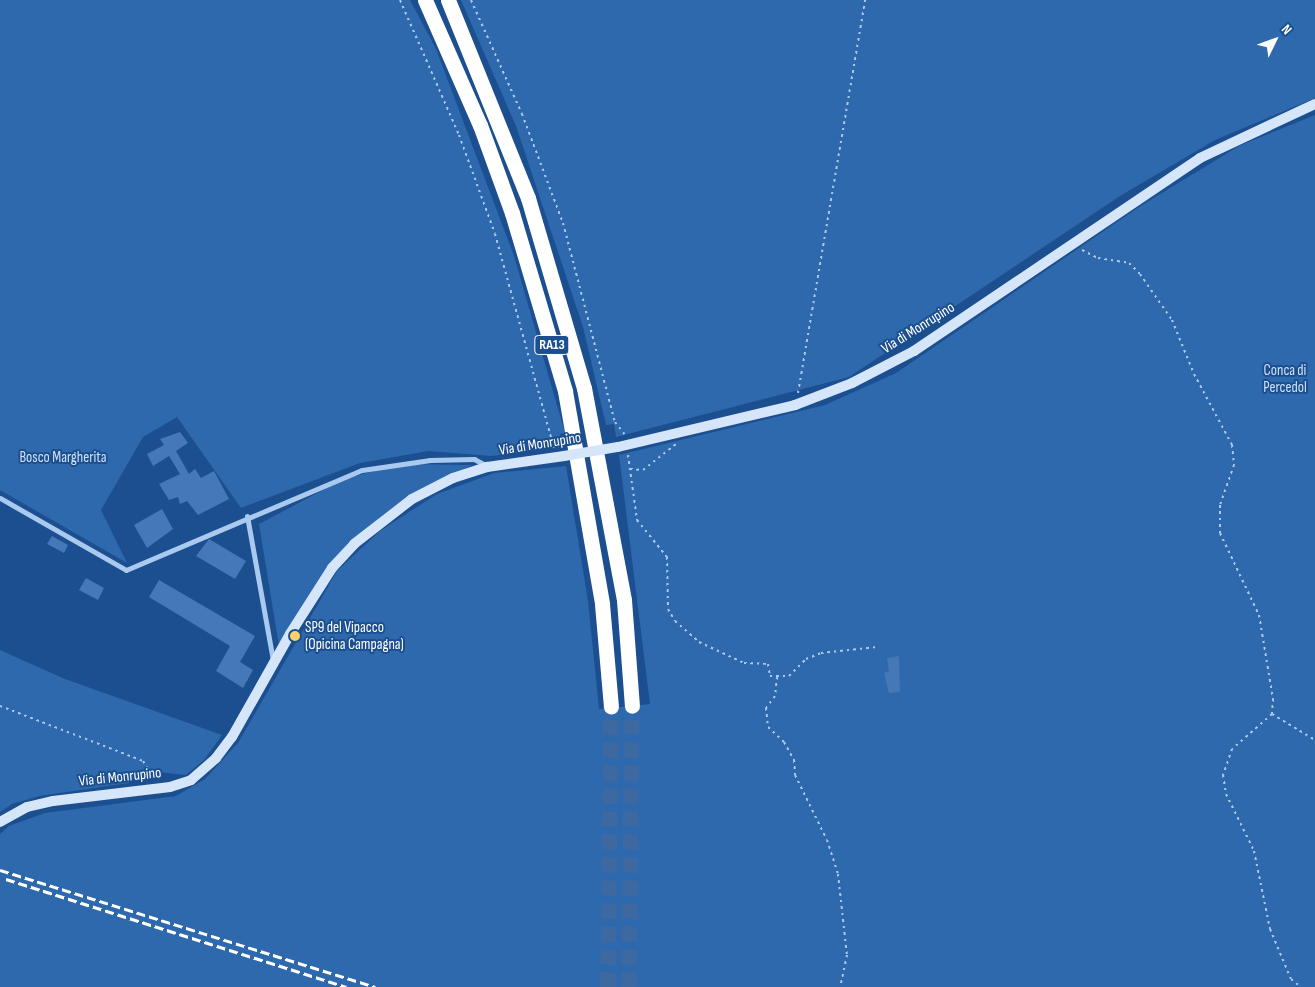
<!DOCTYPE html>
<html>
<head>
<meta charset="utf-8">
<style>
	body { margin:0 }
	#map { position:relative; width:1315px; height:987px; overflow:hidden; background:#1b4f8f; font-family:"Sofia Sans Condensed",sans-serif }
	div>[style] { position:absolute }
	.green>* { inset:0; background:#2e69ad }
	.building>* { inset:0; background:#4478b7 }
	.highway-tunnel>* { height:15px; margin-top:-7.5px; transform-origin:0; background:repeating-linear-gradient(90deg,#3d69a0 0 15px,transparent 0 23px) }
	.path>* { height:2px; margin-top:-1px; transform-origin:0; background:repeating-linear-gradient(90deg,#a9c9ee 0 2.5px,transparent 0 6.5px) }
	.street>* { height:5px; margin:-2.5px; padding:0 2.5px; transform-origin:2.5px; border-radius:2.5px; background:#a9c9ee }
	.secondary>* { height:10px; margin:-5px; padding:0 5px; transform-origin:5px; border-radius:5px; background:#d6e6fa }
	.highway>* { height:15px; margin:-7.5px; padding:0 7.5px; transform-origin:7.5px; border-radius:7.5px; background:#fff }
	.rail>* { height:3px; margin-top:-1.5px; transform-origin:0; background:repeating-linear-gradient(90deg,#fff 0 9px,transparent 0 13px) }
	.secondary-bridge>* { height:10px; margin:-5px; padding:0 5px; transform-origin:5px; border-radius:5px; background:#d6e6fa }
	.dots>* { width:14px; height:14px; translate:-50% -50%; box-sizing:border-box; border:2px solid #1b4f8f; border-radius:50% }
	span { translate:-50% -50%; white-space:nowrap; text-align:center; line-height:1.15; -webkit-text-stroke:4px #1b4f8f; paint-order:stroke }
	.shield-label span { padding:1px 4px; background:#1b4f8f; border:1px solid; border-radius:4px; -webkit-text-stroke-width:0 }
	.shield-label { font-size:14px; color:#fff; font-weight:700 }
	.street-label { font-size:15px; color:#fff }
	.park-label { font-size:15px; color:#cfe3fa }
	.poi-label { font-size:15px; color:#fff }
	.left { translate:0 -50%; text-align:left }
	.north { position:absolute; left:1250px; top:15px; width:50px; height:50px; -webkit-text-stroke:4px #1b4f8f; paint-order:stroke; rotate:48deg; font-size:14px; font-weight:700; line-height:20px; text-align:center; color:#fff }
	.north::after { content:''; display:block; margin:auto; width:18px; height:22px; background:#fff; clip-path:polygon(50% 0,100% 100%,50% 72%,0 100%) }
</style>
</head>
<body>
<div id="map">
	<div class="green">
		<div style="clip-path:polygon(0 0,410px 0,436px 49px,514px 256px,565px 433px,560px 434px,563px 447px,491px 456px,429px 451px,360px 463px,241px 508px,177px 417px,143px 437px,101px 510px,127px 563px,0 490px)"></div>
		<div style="clip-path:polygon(461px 0,1315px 0,1315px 98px,1215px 140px,1120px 196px,849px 377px,616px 437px,614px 424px,606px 425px,583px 327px,516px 126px)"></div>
		<div style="clip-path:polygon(1315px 115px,1315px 987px,0 987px,0 834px,9px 826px,45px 813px,176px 796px,205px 779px,238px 743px,337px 571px,380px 531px,437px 494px,494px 473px,566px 466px,588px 601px,599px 709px,650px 704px,619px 455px,825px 405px,896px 373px,1139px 207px,1239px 146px)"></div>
		<div style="clip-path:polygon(398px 464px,472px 465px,405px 498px,350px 541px,319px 580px,279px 646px,259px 524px,342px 480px)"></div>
		<div style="clip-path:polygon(0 650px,65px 679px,222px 735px,204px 760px,186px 775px,158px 772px,135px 776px,129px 783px,39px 796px,12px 804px,0 812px)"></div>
	</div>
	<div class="building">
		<div style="clip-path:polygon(180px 432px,188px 443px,176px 451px,189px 474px,195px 469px,201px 478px,214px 471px,229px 499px,198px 515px,187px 501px,180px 504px,178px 497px,169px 500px,159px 484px,180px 474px,169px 456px,153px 466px,147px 454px,164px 445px,160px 439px)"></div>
		<div style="clip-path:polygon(162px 509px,173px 529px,147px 548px,134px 525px)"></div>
		<div style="clip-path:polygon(52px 536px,68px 545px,64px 553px,47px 544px)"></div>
		<div style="clip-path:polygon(209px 539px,246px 561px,235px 579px,196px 556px)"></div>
		<div style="clip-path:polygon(86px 578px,104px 588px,98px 600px,79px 590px)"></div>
		<div style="clip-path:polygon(159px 580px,255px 636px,240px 662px,253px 670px,243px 688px,216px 671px,230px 646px,149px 597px)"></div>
		<div style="clip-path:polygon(899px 656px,900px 692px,889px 693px,884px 673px,889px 671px,887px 658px)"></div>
	</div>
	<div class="highway-tunnel">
		<div style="left:608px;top:987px;width:280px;rotate:-89.4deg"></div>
		<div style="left:629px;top:987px;width:281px;rotate:-89.4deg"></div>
	</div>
	<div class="path">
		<div style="left:400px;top:0;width:147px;rotate:66.4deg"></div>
		<div style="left:459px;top:135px;width:105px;rotate:70deg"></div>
		<div style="left:495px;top:234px;width:222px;rotate:74.6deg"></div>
		<div style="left:471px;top:0;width:125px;rotate:65.9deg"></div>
		<div style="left:522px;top:114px;width:116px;rotate:69.4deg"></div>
		<div style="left:563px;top:223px;width:206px;rotate:75.4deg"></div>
		<div style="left:615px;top:422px;width:16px;rotate:52deg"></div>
		<div style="left:1082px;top:250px;width:18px;rotate:27deg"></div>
		<div style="left:1098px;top:258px;width:31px;rotate:9deg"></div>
		<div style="left:1129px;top:263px;width:16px;rotate:45deg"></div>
		<div style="left:1140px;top:274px;width:56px;rotate:55.2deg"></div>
		<div style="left:1172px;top:320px;width:58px;rotate:67.8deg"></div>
		<div style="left:1194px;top:374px;width:81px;rotate:61.8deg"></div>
		<div style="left:1232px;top:445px;width:20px;rotate:84deg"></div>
		<div style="left:1234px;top:465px;width:42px;rotate:109.3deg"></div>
		<div style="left:1220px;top:505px;width:28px;rotate:90deg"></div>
		<div style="left:1220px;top:533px;width:91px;rotate:64.6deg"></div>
		<div style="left:1259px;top:615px;width:85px;rotate:80.5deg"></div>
		<div style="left:1273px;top:699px;width:15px;rotate:94deg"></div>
		<div style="left:1272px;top:714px;width:53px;rotate:138.8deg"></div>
		<div style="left:1232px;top:749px;width:28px;rotate:109deg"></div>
		<div style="left:1223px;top:775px;width:19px;rotate:81deg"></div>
		<div style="left:1226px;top:794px;width:64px;rotate:63.8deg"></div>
		<div style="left:1254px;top:851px;width:80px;rotate:78.4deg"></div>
		<div style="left:1270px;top:929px;width:54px;rotate:67.2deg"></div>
		<div style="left:1291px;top:979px;width:13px;rotate:39deg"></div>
		<div style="left:798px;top:393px;width:399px;rotate:-80.3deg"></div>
		<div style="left:628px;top:455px;width:66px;rotate:82.1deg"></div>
		<div style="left:637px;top:520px;width:48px;rotate:51deg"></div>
		<div style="left:667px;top:557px;width:52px;rotate:88.9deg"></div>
		<div style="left:668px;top:609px;width:14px;rotate:60deg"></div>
		<div style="left:675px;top:621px;width:32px;rotate:41deg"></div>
		<div style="left:699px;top:642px;width:50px;rotate:25deg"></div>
		<div style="left:744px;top:663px;width:24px;rotate:2deg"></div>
		<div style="left:768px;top:664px;width:12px;rotate:81deg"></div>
		<div style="left:770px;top:676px;width:19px"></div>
		<div style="left:789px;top:676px;width:24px;rotate:-45deg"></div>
		<div style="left:806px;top:659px;width:16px;rotate:-22deg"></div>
		<div style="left:821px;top:653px;width:56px;rotate:-6.1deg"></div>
		<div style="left:630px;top:469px;width:13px;rotate:4deg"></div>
		<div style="left:643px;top:470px;width:42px;rotate:-38.2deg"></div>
		<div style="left:777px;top:677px;width:19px;rotate:96deg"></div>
		<div style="left:775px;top:696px;width:15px;rotate:127deg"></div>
		<div style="left:766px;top:708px;width:19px;rotate:84deg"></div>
		<div style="left:768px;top:727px;width:22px;rotate:43deg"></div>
		<div style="left:784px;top:742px;width:21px;rotate:61deg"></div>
		<div style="left:794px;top:760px;width:15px;rotate:86deg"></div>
		<div style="left:795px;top:775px;width:72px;rotate:63.8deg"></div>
		<div style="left:827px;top:840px;width:36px;rotate:72deg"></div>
		<div style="left:838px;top:874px;width:81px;rotate:83.7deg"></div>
		<div style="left:847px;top:955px;width:33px;rotate:102deg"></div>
		<div style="left:0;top:706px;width:153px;rotate:21deg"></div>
		<div style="left:143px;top:761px;width:20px;rotate:57deg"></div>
		<div style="left:1272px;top:714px;width:50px;rotate:31.2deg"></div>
	</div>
	<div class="street">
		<div style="left:0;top:498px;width:145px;rotate:29.7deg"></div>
		<div style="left:126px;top:570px;width:256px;rotate:-23deg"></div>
		<div style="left:362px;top:470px;width:69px;rotate:-8.4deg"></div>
		<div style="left:430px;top:460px;width:44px;rotate:-1.3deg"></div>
		<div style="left:474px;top:459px;width:15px;rotate:28deg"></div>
		<div style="left:247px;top:516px;width:147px;rotate:79.8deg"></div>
	</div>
	<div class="secondary">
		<div style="left:618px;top:447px;width:182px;rotate:-13.3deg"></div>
		<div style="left:795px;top:405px;width:61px;rotate:-21.1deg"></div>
		<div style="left:852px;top:383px;width:70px;rotate:-27.3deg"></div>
		<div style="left:914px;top:351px;width:345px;rotate:-34deg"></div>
		<div style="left:1200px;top:158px;width:127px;rotate:-25.2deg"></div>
		<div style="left:0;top:822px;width:31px;rotate:-29deg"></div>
		<div style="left:27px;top:807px;width:27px;rotate:-13deg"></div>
		<div style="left:53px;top:801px;width:118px;rotate:-6.8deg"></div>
		<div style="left:170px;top:787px;width:22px;rotate:-18deg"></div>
		<div style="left:191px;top:780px;width:33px;rotate:-41deg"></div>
		<div style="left:216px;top:758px;width:26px;rotate:-53deg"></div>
		<div style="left:232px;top:737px;width:118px;rotate:-60.6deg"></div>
		<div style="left:290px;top:634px;width:78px;rotate:-57.5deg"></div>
		<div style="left:332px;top:568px;width:33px;rotate:-47deg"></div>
		<div style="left:354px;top:544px;width:73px;rotate:-37.8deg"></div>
		<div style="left:412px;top:499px;width:46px;rotate:-27.1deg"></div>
		<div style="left:453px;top:478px;width:36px;rotate:-18deg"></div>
		<div style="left:487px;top:467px;width:78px;rotate:-8.1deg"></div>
	</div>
	<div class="highway">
		<div style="left:425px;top:0;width:137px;rotate:66.3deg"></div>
		<div style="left:480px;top:125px;width:94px;rotate:70deg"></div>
		<div style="left:512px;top:213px;width:186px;rotate:73.4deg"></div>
		<div style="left:565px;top:391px;width:216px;rotate:80.1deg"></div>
		<div style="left:602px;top:604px;width:103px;rotate:85deg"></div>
		<div style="left:448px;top:0;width:214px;rotate:68deg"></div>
		<div style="left:528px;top:198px;width:198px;rotate:73.6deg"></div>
		<div style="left:584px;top:388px;width:216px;rotate:79.3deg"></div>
		<div style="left:624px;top:600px;width:106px;rotate:85.7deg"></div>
	</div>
	<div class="rail">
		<div style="left:0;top:870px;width:393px;rotate:17.3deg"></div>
		<div style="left:6px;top:879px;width:357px;rotate:17.6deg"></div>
	</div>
	<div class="secondary-bridge">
		<div style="left:564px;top:456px;width:55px;rotate:-9.5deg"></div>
	</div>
	<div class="dots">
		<div style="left:295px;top:636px;background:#ffd166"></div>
	</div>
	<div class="shield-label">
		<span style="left:552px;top:345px">RA13</span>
	</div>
	<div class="street-label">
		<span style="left:918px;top:328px;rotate:-32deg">Via di Monrupino</span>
		<span style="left:540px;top:444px;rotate:-9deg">Via di Monrupino</span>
		<span style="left:120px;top:777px;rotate:-6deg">Via di Monrupino</span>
	</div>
	<div class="park-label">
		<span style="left:1285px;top:379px">Conca di<br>Percedol</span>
		<span style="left:63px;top:458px">Bosco Margherita</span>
	</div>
	<div class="poi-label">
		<span class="left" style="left:305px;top:636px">SP9 del Vipacco<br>(Opicina Campagna)</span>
	</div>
	<div class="north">N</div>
</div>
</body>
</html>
